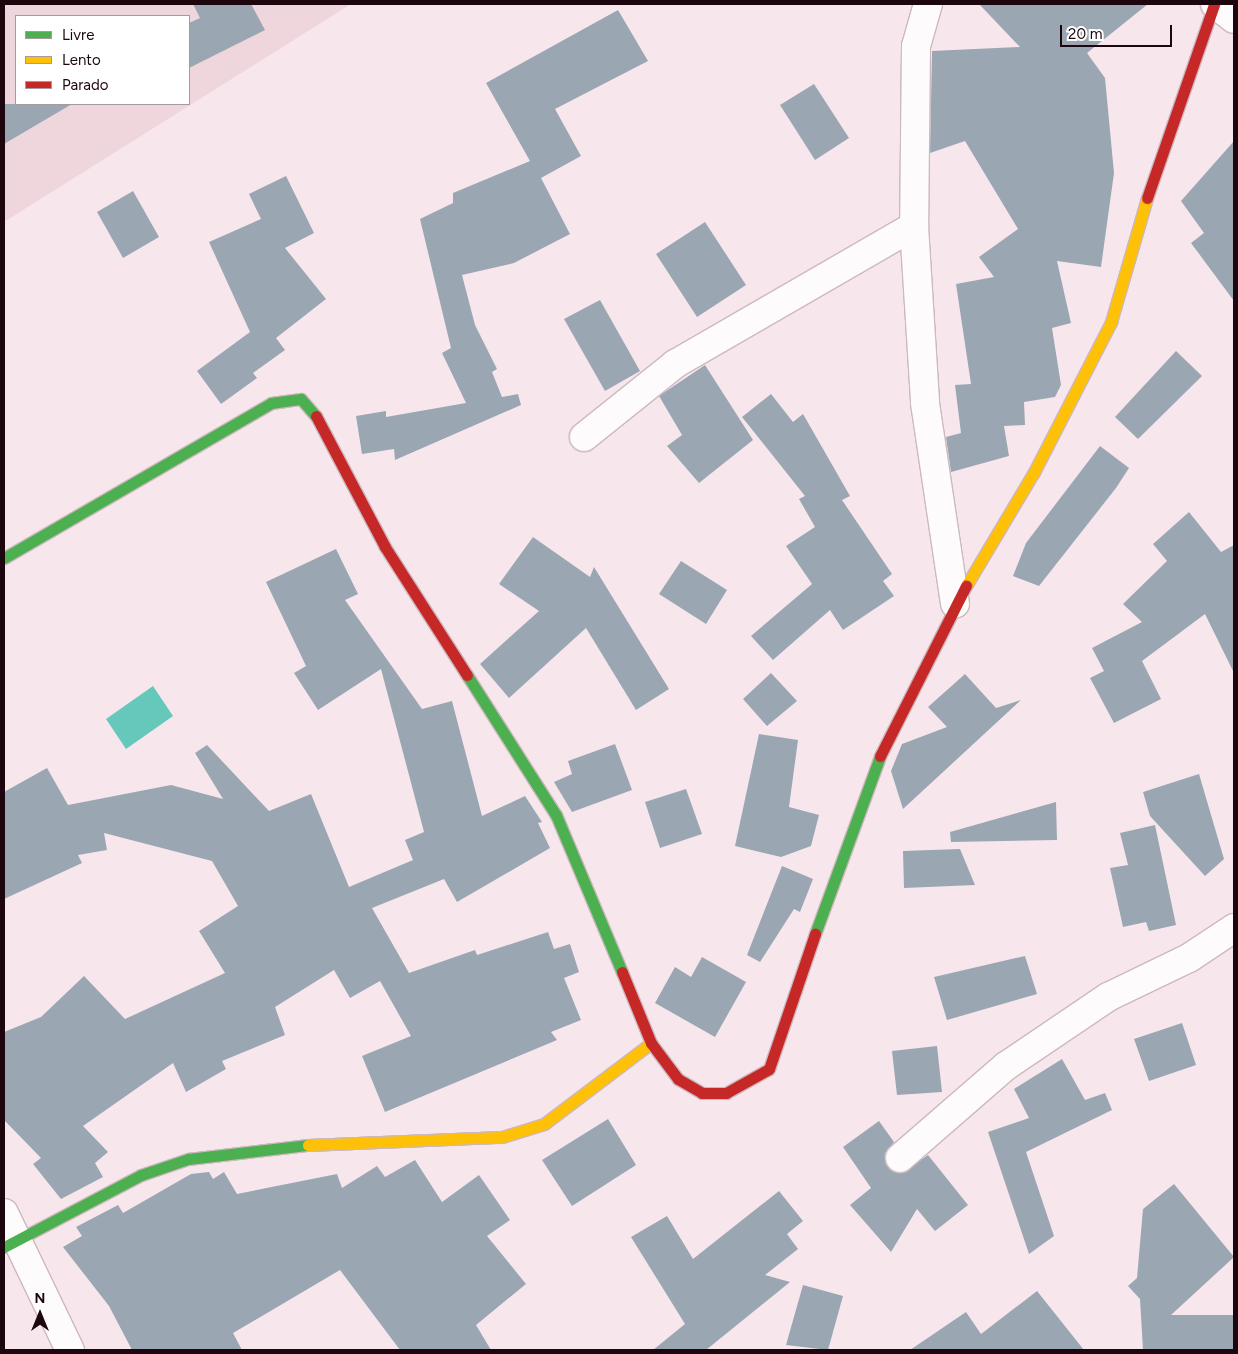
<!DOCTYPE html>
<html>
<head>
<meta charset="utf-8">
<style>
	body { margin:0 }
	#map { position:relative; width:1238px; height:1354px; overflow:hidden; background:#f7e7ec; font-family:Figtree,sans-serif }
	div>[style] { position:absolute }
	.built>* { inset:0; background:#efd6dc }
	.water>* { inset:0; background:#66c8bb }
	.building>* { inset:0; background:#9ba6b3 }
	.roads { filter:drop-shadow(1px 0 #ccb8be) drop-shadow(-1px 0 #ccb8be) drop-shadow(0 1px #ccb8be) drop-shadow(0 -1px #ccb8be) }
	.street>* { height:28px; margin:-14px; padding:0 14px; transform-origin:14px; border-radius:14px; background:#fefbfc }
	.fast>* { height:11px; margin:-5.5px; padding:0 5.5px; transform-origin:5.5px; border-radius:5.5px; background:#4caf50 }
	.slow>* { height:11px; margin:-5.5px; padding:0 5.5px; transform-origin:5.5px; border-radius:5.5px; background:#ffc107 }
	.jam>* { height:11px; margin:-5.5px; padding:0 5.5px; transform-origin:5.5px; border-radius:5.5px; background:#c62828 }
	span { translate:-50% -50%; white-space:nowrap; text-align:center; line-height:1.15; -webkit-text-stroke:4px #fff; paint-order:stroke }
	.frame { position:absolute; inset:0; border:5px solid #1d060e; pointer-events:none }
	.legend { position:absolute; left:15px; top:15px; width:175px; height:90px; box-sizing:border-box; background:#fff; border:1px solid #a59b9f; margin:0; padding:6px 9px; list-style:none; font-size:15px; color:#1d060e }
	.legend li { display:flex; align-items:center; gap:10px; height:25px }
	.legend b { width:25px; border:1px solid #a59b9f }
	.north { position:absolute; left:15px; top:1289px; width:50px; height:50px; -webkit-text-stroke:4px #fff; paint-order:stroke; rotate:0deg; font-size:14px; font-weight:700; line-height:20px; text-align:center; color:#1d060e }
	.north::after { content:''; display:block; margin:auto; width:18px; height:22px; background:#1d060e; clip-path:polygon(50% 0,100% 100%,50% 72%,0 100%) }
	.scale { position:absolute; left:1060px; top:25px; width:112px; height:22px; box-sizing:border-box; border:2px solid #1d060e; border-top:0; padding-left:6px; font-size:15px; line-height:18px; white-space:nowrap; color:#1d060e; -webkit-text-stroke:4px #fff; paint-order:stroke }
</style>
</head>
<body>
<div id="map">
	<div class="built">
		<div style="clip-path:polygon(evenodd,4px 4px,351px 4px,4px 222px,4px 4px,16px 16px,189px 16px,189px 104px,16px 104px,16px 16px)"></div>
	</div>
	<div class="water">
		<div style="clip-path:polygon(153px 686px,173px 716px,126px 749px,106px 719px)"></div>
	</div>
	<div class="building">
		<div style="clip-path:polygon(193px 4px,251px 4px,265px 30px,189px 68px,189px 23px,200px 18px)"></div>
		<div style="clip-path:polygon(979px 4px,1148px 4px,1087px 53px,1105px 78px,1114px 173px,1101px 267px,1057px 261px,1071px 323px,1052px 328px,1061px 385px,1055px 397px,1024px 402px,1025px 425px,1004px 426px,1009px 456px,951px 472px,946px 437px,961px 433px,955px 385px,971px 384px,956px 284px,994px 277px,979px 257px,1018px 229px,965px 141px,930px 153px,932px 51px,1020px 47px)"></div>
		<div style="clip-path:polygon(618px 10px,648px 61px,555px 109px,581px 156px,541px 178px,570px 234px,514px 263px,462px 275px,475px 325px,497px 369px,492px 372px,502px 397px,518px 394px,521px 405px,395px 460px,394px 449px,362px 454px,356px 416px,386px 411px,386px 417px,466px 403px,442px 353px,451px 348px,420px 219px,453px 203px,453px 193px,530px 161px,486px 83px)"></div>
		<div style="clip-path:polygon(814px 84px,849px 138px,815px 160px,780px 105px)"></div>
		<div style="clip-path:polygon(4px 104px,72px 104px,4px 144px)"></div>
		<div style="clip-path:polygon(1234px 141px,1234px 301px,1191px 243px,1204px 233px,1181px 201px)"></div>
		<div style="clip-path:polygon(286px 176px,314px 233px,285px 248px,326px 299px,276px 338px,285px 350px,253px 373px,257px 378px,221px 404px,197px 371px,250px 332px,209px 242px,261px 219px,249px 194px)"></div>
		<div style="clip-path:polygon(133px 191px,159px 237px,123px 258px,97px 212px)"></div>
		<div style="clip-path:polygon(705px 222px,746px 285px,697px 317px,656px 254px)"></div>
		<div style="clip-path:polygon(600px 300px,640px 371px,605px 391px,564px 319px)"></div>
		<div style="clip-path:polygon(1176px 351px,1202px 376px,1138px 439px,1115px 417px)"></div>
		<div style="clip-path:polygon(705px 365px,753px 440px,699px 483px,667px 446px,682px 435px,659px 396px)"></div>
		<div style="clip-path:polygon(771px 394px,793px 422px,803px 414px,850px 496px,842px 500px,892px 574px,883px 581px,894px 596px,843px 630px,830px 610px,773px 660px,751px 636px,812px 584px,786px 546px,815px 527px,799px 499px,805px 496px,742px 417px)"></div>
		<div style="clip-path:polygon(1100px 446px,1129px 468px,1116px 488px,1039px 586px,1013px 576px,1026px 543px)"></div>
		<div style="clip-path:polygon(1189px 512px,1221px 552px,1234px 545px,1234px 673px,1205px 614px,1142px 661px,1161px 699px,1114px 723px,1090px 678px,1104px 671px,1092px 648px,1142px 622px,1123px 604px,1167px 561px,1153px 544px)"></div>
		<div style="clip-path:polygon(533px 537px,590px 577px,594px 567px,669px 689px,636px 710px,586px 628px,509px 698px,480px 664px,539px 611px,499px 584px)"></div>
		<div style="clip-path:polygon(336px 549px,358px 594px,345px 600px,422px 709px,452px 701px,482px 816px,525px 796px,542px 822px,538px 823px,550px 848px,457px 902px,444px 879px,372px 908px,409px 973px,475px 950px,477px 955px,548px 932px,554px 949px,570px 944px,579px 972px,564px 978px,581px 1020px,551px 1032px,557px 1040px,385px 1112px,362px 1056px,411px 1036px,380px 981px,350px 998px,334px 970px,275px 1007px,285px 1035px,222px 1061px,226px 1069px,186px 1092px,173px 1063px,83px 1126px,108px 1152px,95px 1163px,103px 1177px,61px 1199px,33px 1164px,41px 1158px,4px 1120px,4px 1032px,41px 1017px,84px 976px,125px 1019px,225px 973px,199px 931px,238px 906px,212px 861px,104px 833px,107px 850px,78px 855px,82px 863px,4px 899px,4px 792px,47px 768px,68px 805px,171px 785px,223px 799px,195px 753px,207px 745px,269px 811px,311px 794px,349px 887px,413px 860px,405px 840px,424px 832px,381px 669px,318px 710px,294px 673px,306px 666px,266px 582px)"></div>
		<div style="clip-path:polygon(681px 561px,727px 590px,706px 624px,659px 594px)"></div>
		<div style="clip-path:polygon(771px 673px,797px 701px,767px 726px,743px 699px)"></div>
		<div style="clip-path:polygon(965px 674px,996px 708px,1021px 700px,903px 809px,891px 771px,902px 744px,947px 727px,928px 707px)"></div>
		<div style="clip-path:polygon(759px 734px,798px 740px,789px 807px,819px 815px,811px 846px,781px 857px,735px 846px)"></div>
		<div style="clip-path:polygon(615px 744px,632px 790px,572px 812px,554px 782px,572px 774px,568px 761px)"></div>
		<div style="clip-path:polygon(1199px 774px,1224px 859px,1205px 876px,1150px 816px,1143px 792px)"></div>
		<div style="clip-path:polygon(686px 789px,702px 834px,660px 848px,645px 802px)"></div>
		<div style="clip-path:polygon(1056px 802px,1057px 840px,951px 842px,950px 832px)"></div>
		<div style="clip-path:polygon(1155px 825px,1176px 925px,1149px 931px,1146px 922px,1123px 927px,1110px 868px,1128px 865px,1120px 833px)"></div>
		<div style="clip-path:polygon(960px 849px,975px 885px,904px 888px,903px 851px)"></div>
		<div style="clip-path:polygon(782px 866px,813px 879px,800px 912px,794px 909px,760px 962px,747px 955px)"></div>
		<div style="clip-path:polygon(1025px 956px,1037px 994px,947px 1020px,934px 977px)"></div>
		<div style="clip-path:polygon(702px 957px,746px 982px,715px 1037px,655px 1003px,675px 967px,691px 977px)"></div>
		<div style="clip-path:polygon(1182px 1023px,1196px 1065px,1149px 1081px,1134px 1039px)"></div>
		<div style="clip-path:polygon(937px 1046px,942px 1092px,897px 1095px,892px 1051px)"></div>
		<div style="clip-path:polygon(1062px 1059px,1085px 1100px,1105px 1093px,1112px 1110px,1026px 1152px,1054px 1236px,1029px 1254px,988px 1132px,1029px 1118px,1014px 1089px)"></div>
		<div style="clip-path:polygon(608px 1119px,636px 1165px,572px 1206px,542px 1160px)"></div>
		<div style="clip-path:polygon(879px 1121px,894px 1142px,885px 1153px,889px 1169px,903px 1173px,928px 1155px,968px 1205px,935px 1231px,917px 1209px,891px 1252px,850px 1205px,871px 1188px,843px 1147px)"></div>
		<div style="clip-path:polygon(415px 1160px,442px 1202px,479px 1175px,510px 1220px,487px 1236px,526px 1284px,476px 1325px,491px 1350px,400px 1350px,340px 1270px,233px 1333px,242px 1350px,132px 1350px,109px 1306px,63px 1247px,82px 1236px,76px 1227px,118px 1205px,123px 1213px,191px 1174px,209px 1172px,213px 1179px,224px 1172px,237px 1194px,337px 1174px,342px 1188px,377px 1166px,385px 1177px)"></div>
		<div style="clip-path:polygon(1174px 1184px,1234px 1257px,1171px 1315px,1234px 1315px,1234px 1350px,1143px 1350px,1140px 1299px,1128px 1286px,1137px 1278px,1143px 1209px)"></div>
		<div style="clip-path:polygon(779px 1191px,803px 1221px,787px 1234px,798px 1249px,765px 1275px,790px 1282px,706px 1350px,653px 1350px,685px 1324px,631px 1237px,667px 1216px,693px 1259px)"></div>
		<div style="clip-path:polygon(803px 1285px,843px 1296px,828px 1350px,786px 1345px)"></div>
		<div style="clip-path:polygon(1037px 1291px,1084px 1350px,910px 1350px,966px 1312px,981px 1334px)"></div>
	</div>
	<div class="roads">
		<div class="street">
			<div style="left:928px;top:4px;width:44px;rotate:105.9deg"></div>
			<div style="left:916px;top:46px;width:180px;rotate:90.6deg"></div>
			<div style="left:914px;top:226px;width:177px;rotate:86.4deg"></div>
			<div style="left:925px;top:403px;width:203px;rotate:81.5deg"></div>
			<div style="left:1215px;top:4px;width:24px;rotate:38deg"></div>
			<div style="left:584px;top:437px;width:117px;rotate:-38.7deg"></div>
			<div style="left:675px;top:364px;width:276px;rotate:-30deg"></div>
			<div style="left:900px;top:1158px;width:140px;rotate:-41deg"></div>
			<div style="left:1006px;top:1066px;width:123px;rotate:-34.1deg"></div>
			<div style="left:1108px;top:997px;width:90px;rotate:-25.7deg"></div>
			<div style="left:1189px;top:958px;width:54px;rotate:-33.7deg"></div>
			<div style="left:4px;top:1213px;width:152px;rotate:64.3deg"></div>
		</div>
		<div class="fast">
			<div style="left:4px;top:558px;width:309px;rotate:-30.1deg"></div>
			<div style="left:271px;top:403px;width:30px;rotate:-8deg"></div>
			<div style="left:301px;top:399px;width:23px;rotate:49deg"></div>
			<div style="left:467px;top:675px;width:166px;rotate:57.6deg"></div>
			<div style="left:556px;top:815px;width:170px;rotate:67.2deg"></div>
			<div style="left:815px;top:934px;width:189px;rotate:-69.9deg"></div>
			<div style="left:4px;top:1247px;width:155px;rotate:-27.7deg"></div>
			<div style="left:141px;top:1175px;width:50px;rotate:-18.8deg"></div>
			<div style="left:188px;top:1159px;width:121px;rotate:-6.7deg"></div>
		</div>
		<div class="slow">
			<div style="left:966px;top:586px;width:133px;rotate:-59.2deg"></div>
			<div style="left:1034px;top:472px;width:169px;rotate:-62.8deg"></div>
			<div style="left:1111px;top:322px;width:129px;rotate:-73.8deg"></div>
			<div style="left:308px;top:1145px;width:194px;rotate:-2.4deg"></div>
			<div style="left:502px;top:1137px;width:44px;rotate:-17.2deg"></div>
			<div style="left:544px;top:1124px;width:134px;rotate:-37.1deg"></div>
		</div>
		<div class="jam">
			<div style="left:1147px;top:198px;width:205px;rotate:-70.9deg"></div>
			<div style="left:316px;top:416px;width:148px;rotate:62.2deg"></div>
			<div style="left:385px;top:547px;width:152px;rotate:57.4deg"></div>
			<div style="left:880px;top:756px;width:191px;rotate:-63.2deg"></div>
			<div style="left:622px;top:972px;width:77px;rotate:67.8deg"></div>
			<div style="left:651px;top:1043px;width:45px;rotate:53.1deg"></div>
			<div style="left:678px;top:1079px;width:28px;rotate:30deg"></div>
			<div style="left:702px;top:1093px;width:24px"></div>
			<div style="left:726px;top:1093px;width:49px;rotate:-29.2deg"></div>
			<div style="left:769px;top:1069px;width:143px;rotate:-71.2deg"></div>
		</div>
	</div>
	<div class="frame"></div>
	<ul class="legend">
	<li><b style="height:6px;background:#4caf50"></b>Livre</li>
	<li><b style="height:6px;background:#ffc107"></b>Lento</li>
	<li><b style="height:6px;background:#c62828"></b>Parado</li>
	</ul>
	<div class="north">N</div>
	<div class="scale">20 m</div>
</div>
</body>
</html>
